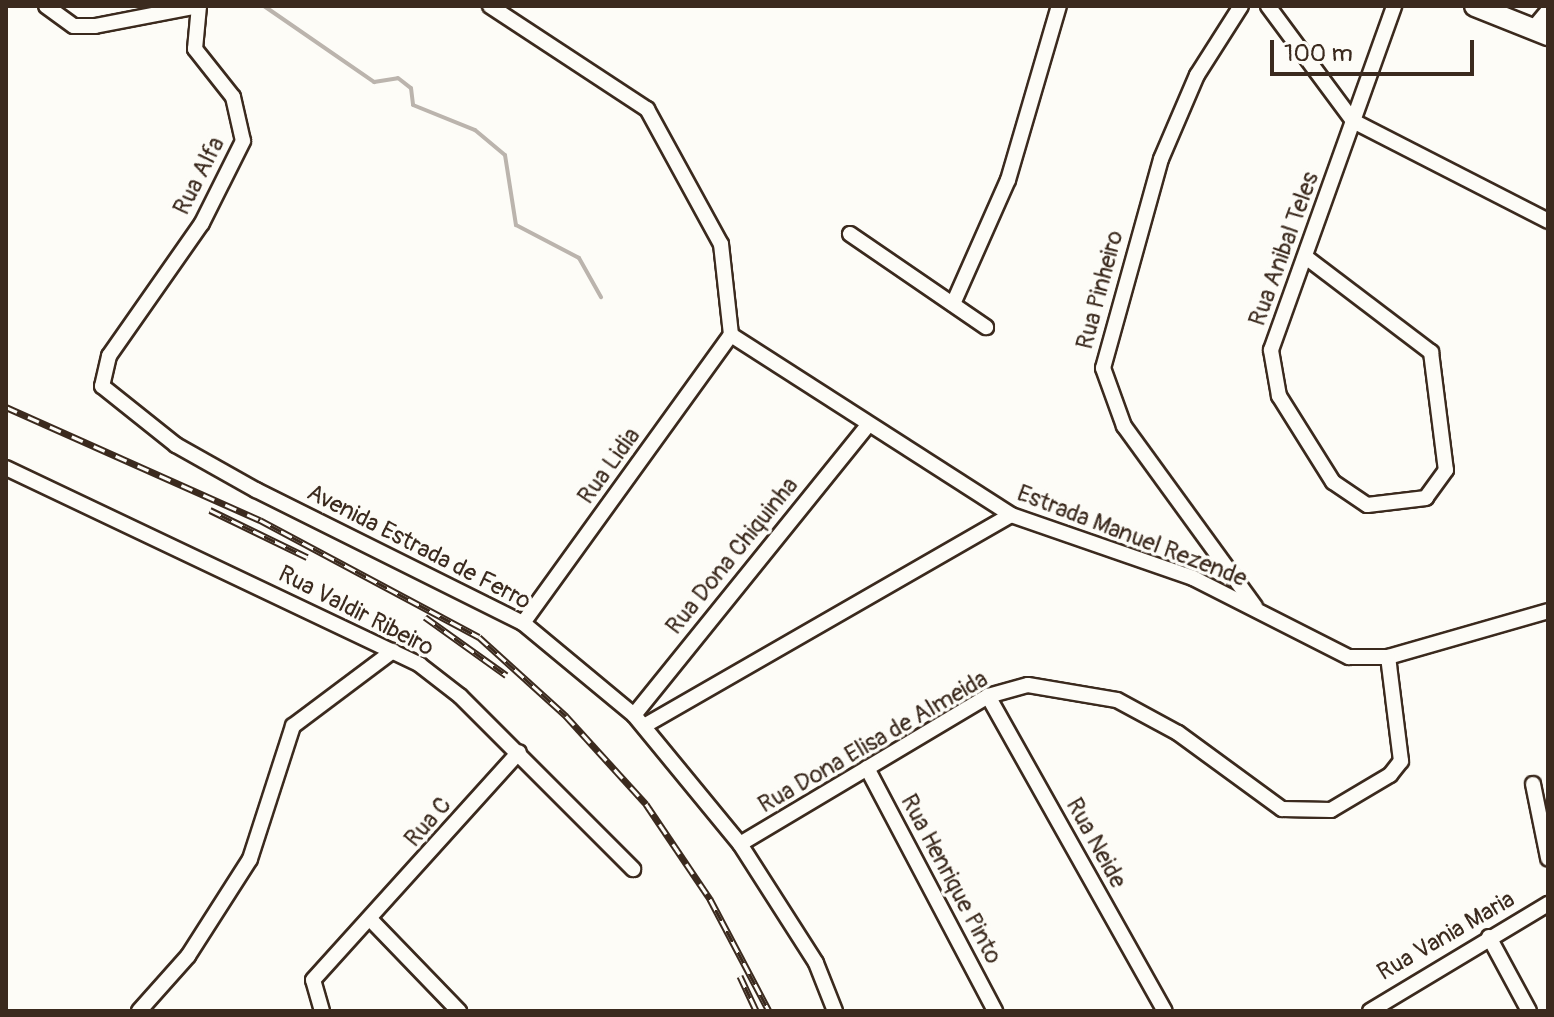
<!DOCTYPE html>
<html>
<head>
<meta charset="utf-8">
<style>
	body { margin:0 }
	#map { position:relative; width:1554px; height:1017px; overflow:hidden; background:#fdfcf7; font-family:Pangolin,sans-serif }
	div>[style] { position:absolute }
	.stream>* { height:4px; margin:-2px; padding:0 2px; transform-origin:2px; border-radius:2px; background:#bbb4ad }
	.roads { filter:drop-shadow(2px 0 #3b2a1e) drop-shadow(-2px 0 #3b2a1e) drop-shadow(0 2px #3b2a1e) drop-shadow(0 -2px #3b2a1e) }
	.minor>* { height:14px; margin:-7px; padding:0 7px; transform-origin:7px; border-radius:7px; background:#fdfcf7 }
	.secondary>* { height:20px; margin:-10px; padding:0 10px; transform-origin:10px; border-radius:10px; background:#fdfcf7 }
	.rail>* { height:7px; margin-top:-3.5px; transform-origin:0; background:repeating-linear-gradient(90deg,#fdfcf7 0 12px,#3b2a1e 0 24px); box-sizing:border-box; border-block:2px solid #3b2a1e }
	span { translate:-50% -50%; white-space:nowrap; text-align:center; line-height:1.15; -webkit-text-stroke:7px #fdfcf7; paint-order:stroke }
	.street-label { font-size:24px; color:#3b2a1e }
	.frame { position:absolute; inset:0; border:8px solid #3b2a1e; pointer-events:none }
	.scale { position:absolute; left:1270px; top:40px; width:204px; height:36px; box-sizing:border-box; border:4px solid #3b2a1e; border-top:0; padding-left:10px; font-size:24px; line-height:28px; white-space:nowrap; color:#3b2a1e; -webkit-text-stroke:6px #fdfcf7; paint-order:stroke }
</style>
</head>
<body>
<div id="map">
	<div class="stream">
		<div style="left:264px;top:6px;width:134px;rotate:34.6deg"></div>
		<div style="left:374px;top:82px;width:24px;rotate:-9deg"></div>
		<div style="left:398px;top:78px;width:16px;rotate:38deg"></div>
		<div style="left:411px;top:88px;width:17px;rotate:83deg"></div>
		<div style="left:413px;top:105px;width:67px;rotate:22deg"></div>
		<div style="left:475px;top:130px;width:39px;rotate:40deg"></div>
		<div style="left:505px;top:155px;width:71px;rotate:81.1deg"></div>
		<div style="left:516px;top:225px;width:71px;rotate:27.6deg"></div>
		<div style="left:579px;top:258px;width:45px;rotate:60.6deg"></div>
	</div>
	<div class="roads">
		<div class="minor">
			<div style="left:46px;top:6px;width:34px;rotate:36deg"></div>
			<div style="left:74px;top:26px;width:21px"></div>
			<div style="left:95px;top:26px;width:106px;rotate:-10.9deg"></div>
			<div style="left:199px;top:6px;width:43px;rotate:95.3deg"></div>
			<div style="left:195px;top:49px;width:61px;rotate:51.6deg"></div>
			<div style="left:233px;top:97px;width:45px;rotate:77.2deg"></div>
			<div style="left:243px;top:141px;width:92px;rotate:116.6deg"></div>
			<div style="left:202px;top:223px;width:162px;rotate:125deg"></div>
			<div style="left:109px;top:356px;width:31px;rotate:103deg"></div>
			<div style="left:102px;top:386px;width:95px;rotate:38.6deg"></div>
			<div style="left:176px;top:445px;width:92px;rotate:29.4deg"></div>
			<div style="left:256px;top:490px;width:298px;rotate:26.5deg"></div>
			<div style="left:523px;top:623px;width:144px;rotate:39.7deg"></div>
			<div style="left:634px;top:715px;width:167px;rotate:50.6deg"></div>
			<div style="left:740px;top:844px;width:141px;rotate:57.4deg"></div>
			<div style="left:816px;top:963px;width:52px;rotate:68.4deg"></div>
			<div style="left:490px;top:6px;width:188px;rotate:33.3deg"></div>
			<div style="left:647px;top:109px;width:154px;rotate:61.3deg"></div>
			<div style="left:721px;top:244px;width:92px;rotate:83.7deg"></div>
			<div style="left:1241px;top:6px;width:82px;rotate:122.5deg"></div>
			<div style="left:1197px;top:75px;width:91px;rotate:113.2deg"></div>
			<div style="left:1161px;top:159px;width:217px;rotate:105.5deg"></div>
			<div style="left:1103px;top:368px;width:62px;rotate:70.1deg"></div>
			<div style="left:1124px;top:426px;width:223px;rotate:54deg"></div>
			<div style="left:1268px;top:6px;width:143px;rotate:53.5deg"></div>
			<div style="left:1353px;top:121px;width:219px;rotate:27.1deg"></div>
			<div style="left:1532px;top:30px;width:25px;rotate:-50deg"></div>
			<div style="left:850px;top:234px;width:165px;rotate:34.4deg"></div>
			<div style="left:1307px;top:258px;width:156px;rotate:37.2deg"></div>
			<div style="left:1431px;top:352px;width:119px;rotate:82.8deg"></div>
			<div style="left:1446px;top:470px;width:34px;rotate:126deg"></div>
			<div style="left:1426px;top:498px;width:59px;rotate:173.2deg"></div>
			<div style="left:1367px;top:505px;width:41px;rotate:-145.9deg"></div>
			<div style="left:1333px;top:482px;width:102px;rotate:-122.1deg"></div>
			<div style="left:1279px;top:396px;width:47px;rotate:-99.9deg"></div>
			<div style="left:1271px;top:350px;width:365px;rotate:-70.3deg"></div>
			<div style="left:953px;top:304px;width:136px;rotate:-66.1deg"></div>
			<div style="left:1008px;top:180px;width:181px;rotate:-73.7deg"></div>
			<div style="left:731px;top:335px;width:333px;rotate:32.7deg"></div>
			<div style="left:1011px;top:515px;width:193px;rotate:19.1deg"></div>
			<div style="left:1193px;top:578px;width:175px;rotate:26.9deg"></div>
			<div style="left:1349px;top:657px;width:39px"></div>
			<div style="left:1388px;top:657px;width:166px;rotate:-16deg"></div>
			<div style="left:6px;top:468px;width:458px;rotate:25.4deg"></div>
			<div style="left:420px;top:665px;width:51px;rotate:37.8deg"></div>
			<div style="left:460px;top:696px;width:245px;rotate:45deg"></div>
			<div style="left:523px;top:623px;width:355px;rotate:-54.2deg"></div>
			<div style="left:988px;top:696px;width:361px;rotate:60.7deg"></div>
			<div style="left:634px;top:715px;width:371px;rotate:-51.1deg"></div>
			<div style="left:644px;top:726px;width:423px;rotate:-29.9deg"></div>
			<div style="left:867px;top:768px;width:275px;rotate:62.2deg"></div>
			<div style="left:1533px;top:784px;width:76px;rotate:78.5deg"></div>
			<div style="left:740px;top:844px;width:289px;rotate:-30.8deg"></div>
			<div style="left:988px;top:696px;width:41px;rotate:-15.4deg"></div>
			<div style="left:1028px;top:685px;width:90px;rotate:9.6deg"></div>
			<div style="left:1117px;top:700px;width:69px;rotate:28.4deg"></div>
			<div style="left:1178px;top:733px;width:129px;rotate:36.2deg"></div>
			<div style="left:1282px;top:809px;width:49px;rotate:1.2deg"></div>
			<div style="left:1331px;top:810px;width:69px;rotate:-30.7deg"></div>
			<div style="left:1390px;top:775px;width:18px;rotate:-52deg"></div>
			<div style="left:1401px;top:761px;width:105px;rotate:-97.1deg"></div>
			<div style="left:371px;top:920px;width:127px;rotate:46deg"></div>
			<div style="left:1489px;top:937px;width:84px;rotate:61.6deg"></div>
			<div style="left:139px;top:1011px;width:74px;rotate:-48.3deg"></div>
			<div style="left:188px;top:956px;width:115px;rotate:-57.4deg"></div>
			<div style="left:250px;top:859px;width:140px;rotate:-72.1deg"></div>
			<div style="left:293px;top:726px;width:125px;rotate:-36.9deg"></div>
			<div style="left:322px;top:1011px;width:32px;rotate:-106deg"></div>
			<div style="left:313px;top:980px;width:307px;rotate:-47.9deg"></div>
			<div style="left:1370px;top:1011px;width:208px;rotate:-31deg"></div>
		</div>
		<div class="secondary">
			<div style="left:1475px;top:6px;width:79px;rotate:21.7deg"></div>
		</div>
	</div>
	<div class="rail">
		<div style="left:6px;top:407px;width:278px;rotate:24deg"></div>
		<div style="left:260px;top:520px;width:248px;rotate:28.1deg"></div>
		<div style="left:479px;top:637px;width:118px;rotate:42.2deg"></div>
		<div style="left:566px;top:716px;width:119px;rotate:47.7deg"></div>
		<div style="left:646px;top:804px;width:115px;rotate:56deg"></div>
		<div style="left:710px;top:899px;width:127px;rotate:62.2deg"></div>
		<div style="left:210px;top:510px;width:108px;rotate:25.9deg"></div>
		<div style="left:425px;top:617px;width:100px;rotate:35.6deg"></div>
		<div style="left:740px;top:976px;width:38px;rotate:65deg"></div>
	</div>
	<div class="street-label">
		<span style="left:199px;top:176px;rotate:-63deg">Rua Alfa</span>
		<span style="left:1284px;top:249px;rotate:-70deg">Rua Anibal Teles</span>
		<span style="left:1100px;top:290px;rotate:-75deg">Rua Pinheiro</span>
		<span style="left:609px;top:466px;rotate:-54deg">Rua Lidia</span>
		<span style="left:1132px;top:536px;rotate:21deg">Estrada Manuel Rezende</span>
		<span style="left:419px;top:547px;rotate:27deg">Avenida Estrada de Ferro</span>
		<span style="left:732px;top:556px;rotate:-51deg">Rua Dona Chiquinha</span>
		<span style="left:356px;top:611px;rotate:27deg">Rua Valdir Ribeiro</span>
		<span style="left:873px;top:742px;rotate:-30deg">Rua Dona Elisa de Almeida</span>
		<span style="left:428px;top:822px;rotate:-49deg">Rua C</span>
		<span style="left:1096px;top:843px;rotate:61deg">Rua Neide</span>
		<span style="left:951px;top:879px;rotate:62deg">Rua Henrique Pinto</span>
		<span style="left:1446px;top:936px;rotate:-30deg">Rua Vania Maria</span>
	</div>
	<div class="frame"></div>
	<div class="scale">100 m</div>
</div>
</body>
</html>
